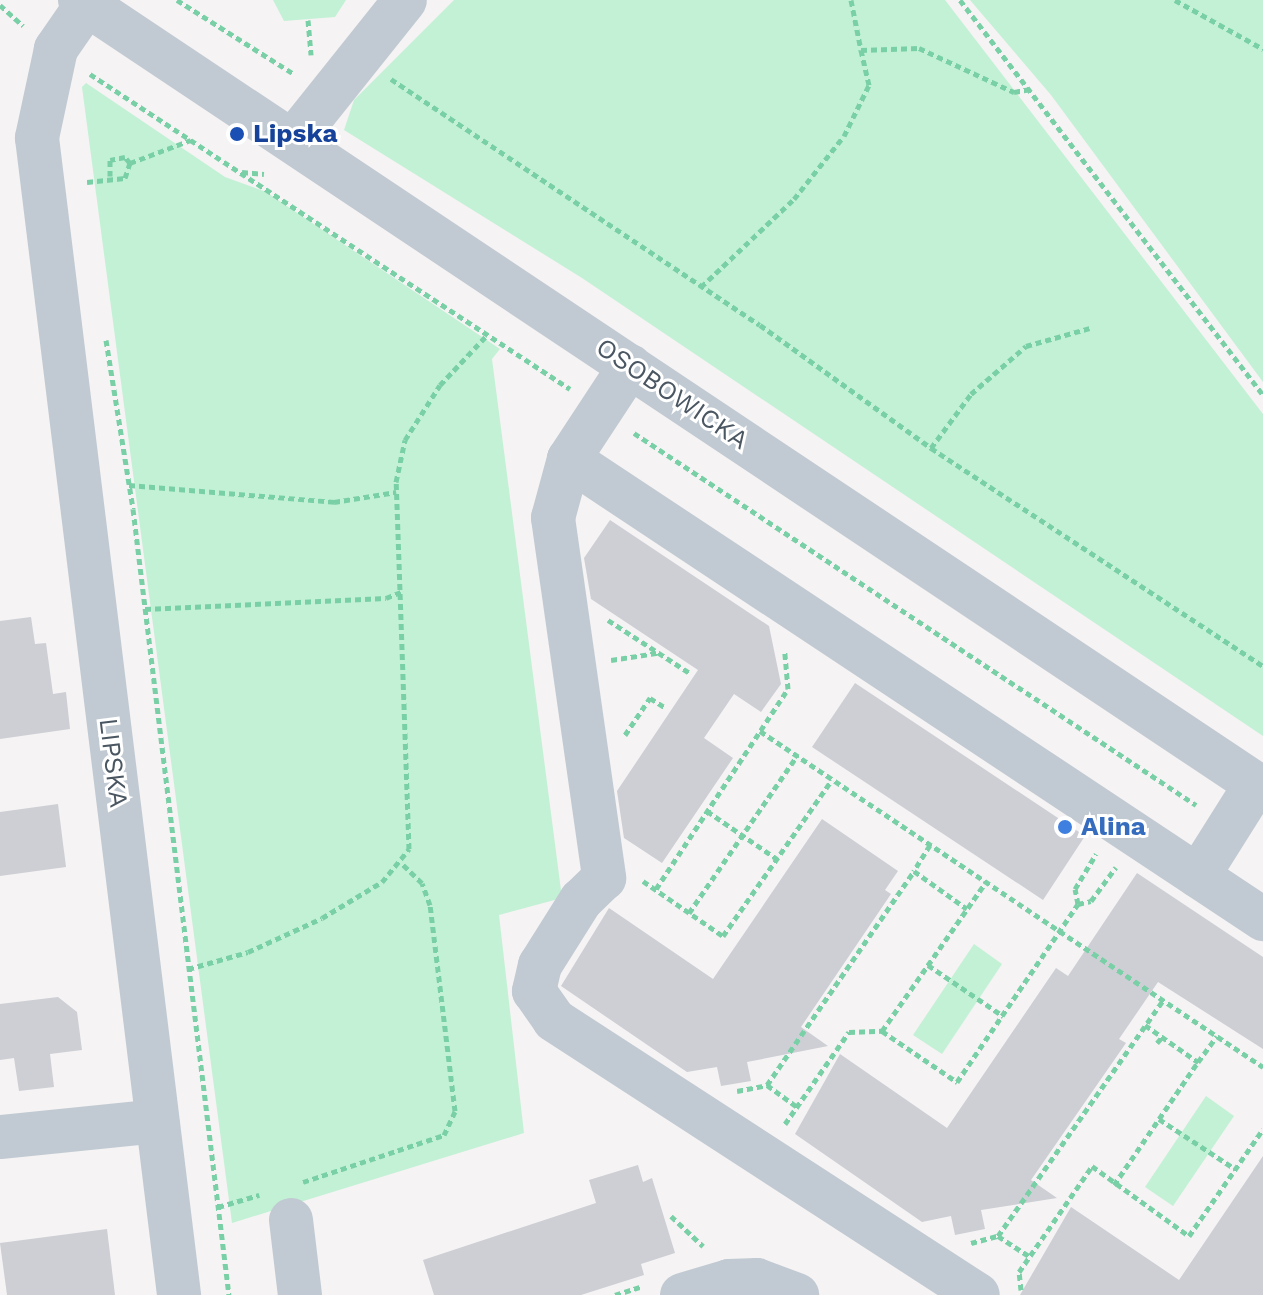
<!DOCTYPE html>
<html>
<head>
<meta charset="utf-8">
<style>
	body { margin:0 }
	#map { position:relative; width:1263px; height:1295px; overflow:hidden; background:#f5f3f3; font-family:"Work Sans",sans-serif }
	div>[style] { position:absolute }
	.green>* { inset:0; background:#c3f1d5 }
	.building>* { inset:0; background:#cdcfd5 }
	.path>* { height:5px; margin-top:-2.5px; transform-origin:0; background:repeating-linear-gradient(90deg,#7ad0a6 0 6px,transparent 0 10px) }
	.minor>* { height:44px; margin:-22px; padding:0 22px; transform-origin:22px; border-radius:22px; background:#c1cad2 }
	.dots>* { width:22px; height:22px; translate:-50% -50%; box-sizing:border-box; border:4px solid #fff; border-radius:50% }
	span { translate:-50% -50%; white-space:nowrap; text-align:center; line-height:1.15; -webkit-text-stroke:6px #fff; paint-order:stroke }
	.transit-label { font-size:26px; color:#164399; font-weight:700 }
	.left { translate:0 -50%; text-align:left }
	.street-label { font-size:26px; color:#4a5661 }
	.shop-label { font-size:26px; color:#366cbe; font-weight:700 }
</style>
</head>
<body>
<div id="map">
	<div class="green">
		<div style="clip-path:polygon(273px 0,346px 0,335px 17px,284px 21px)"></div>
		<div style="clip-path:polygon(454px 0,945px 0,1263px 414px,1263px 736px,582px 278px,344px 130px,354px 100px)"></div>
		<div style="clip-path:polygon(970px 0,1263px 0,1263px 382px,1051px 95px)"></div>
		<div style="clip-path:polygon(86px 83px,225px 177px,266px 192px,500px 349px,492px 359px,562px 898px,499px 915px,524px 1133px,232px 1223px,82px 87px)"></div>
		<div style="clip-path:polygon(974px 944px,1002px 964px,942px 1054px,913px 1035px)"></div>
		<div style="clip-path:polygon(1206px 1096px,1234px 1116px,1173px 1206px,1145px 1187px)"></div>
	</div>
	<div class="building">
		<div style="clip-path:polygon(610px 520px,769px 626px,781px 684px,761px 712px,734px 694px,704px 738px,733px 758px,662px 863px,624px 838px,617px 791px,698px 670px,591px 599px,584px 558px)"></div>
		<div style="clip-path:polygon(31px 617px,35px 644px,46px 643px,53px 694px,66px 692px,70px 729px,0 739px,0 621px)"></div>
		<div style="clip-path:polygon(855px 683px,1085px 836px,1043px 900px,812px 747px)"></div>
		<div style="clip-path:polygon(58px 804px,66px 867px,0 876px,0 812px)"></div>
		<div style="clip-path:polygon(822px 819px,898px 871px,885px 890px,891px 894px,801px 1027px,828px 1046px,747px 1062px,751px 1081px,721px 1086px,717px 1067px,687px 1072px,561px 986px,609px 908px,713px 979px)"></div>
		<div style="clip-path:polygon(1137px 873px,1263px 957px,1263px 1049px,1158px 982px,1119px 1039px,1126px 1043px,1031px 1180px,1057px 1198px,981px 1210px,985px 1229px,955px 1235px,951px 1216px,922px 1222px,795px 1134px,840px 1054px,947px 1128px,1056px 968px,1068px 976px)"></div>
		<div style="clip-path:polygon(58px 997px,77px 1012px,82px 1050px,50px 1054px,54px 1087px,19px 1091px,14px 1058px,0 1060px,0 1004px)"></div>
		<div style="clip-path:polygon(1263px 1156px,1263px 1295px,1020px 1295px,1071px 1207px,1179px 1280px)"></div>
		<div style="clip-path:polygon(638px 1165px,643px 1182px,652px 1178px,675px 1253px,641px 1264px,644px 1275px,581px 1295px,434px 1295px,423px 1260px,596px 1203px,589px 1180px)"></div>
		<div style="clip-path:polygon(107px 1229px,115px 1295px,7px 1295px,0 1243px)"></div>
	</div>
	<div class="path">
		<div style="left:177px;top:0;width:138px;rotate:32.3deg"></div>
		<div style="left:851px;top:0;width:51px;rotate:78.7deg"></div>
		<div style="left:861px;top:50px;width:58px;rotate:-2deg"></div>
		<div style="left:919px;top:48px;width:105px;rotate:24.9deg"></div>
		<div style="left:1014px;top:92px;width:17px;rotate:-10deg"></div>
		<div style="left:960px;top:0;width:498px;rotate:52.5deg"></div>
		<div style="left:1175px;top:0;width:101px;rotate:29.1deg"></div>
		<div style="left:0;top:5px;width:31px;rotate:42deg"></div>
		<div style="left:308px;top:20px;width:35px;rotate:85deg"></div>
		<div style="left:90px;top:74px;width:574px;rotate:33.27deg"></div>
		<div style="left:391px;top:79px;width:443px;rotate:33.7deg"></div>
		<div style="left:760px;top:325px;width:211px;rotate:35.7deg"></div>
		<div style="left:931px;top:448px;width:397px;rotate:33.3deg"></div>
		<div style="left:130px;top:163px;width:65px;rotate:-20.7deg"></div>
		<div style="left:242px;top:172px;width:22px;rotate:5deg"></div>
		<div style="left:87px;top:182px;width:38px;rotate:-6deg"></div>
		<div style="left:125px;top:178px;width:16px;rotate:-72deg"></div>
		<div style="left:130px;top:163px;width:8px;rotate:-130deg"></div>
		<div style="left:125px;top:157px;width:15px;rotate:169deg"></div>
		<div style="left:110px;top:160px;width:16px;rotate:90deg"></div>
		<div style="left:701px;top:287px;width:128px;rotate:-43.4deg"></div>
		<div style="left:794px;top:199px;width:80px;rotate:-51.6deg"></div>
		<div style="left:844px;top:136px;width:57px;rotate:-63.9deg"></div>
		<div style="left:869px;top:85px;width:36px;rotate:-103deg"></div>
		<div style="left:106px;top:340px;width:171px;rotate:80.9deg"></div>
		<div style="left:133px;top:509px;width:792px;rotate:83.04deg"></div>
		<div style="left:634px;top:433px;width:674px;rotate:33.5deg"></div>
		<div style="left:931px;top:448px;width:67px;rotate:-53.5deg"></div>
		<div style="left:971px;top:394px;width:73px;rotate:-41.1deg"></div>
		<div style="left:1026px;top:346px;width:66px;rotate:-15.7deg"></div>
		<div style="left:129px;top:485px;width:206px;rotate:4.7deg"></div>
		<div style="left:334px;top:502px;width:63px;rotate:-9.2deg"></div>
		<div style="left:145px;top:609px;width:241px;rotate:-2.6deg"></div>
		<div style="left:386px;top:598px;width:16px;rotate:-22deg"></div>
		<div style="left:608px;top:620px;width:99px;rotate:33deg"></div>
		<div style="left:611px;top:660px;width:47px;rotate:-8.7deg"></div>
		<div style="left:760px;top:731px;width:605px;rotate:33.74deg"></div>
		<div style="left:625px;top:735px;width:45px;rotate:-56deg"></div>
		<div style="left:650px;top:698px;width:19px;rotate:32deg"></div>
		<div style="left:707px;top:811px;width:85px;rotate:34.4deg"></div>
		<div style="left:930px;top:845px;width:31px;rotate:122deg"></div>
		<div style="left:914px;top:871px;width:65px;rotate:35.6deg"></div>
		<div style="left:643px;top:881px;width:97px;rotate:34.5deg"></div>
		<div style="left:723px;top:936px;width:190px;rotate:-55.1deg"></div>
		<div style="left:656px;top:889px;width:240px;rotate:-56.6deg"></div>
		<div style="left:788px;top:689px;width:38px;rotate:-95deg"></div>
		<div style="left:1078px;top:904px;width:13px;rotate:-13deg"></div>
		<div style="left:1091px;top:901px;width:42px;rotate:-53.7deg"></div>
		<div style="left:689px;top:913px;width:191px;rotate:-55.5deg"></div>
		<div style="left:928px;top:965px;width:91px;rotate:34.2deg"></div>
		<div style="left:188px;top:969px;width:62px;rotate:-15.8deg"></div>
		<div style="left:248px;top:952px;width:81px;rotate:-24.7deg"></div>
		<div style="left:322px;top:918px;width:70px;rotate:-31deg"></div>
		<div style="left:382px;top:882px;width:43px;rotate:-50.7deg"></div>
		<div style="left:409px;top:849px;width:367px;rotate:-92deg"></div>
		<div style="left:396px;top:482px;width:43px;rotate:-77.9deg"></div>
		<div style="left:405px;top:440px;width:65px;rotate:-57.5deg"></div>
		<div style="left:440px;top:385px;width:70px;rotate:-46.7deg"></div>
		<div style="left:1145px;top:1025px;width:65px;rotate:34.9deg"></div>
		<div style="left:1198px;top:1062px;width:32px;rotate:-54deg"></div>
		<div style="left:882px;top:1031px;width:182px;rotate:-55.1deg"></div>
		<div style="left:1157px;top:1043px;width:8px;rotate:-50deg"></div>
		<div style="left:767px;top:1085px;width:37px;rotate:36deg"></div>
		<div style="left:737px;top:1091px;width:31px;rotate:-11deg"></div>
		<div style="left:767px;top:1085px;width:260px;rotate:-55.5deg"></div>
		<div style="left:1159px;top:1119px;width:91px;rotate:33.3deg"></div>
		<div style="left:785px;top:1124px;width:112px;rotate:-55.2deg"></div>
		<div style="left:849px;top:1032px;width:33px;rotate:-2deg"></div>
		<div style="left:882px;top:1031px;width:91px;rotate:34.2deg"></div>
		<div style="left:957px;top:1082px;width:215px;rotate:-55.8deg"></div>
		<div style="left:1078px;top:904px;width:15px;rotate:-101deg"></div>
		<div style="left:1075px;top:889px;width:41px;rotate:-59deg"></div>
		<div style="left:303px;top:1182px;width:149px;rotate:-18.4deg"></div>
		<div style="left:444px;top:1135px;width:26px;rotate:-65deg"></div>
		<div style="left:455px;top:1111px;width:208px;rotate:-96.9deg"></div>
		<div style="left:430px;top:905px;width:23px;rotate:-110deg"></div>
		<div style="left:422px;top:883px;width:28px;rotate:-136deg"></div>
		<div style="left:1114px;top:1185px;width:149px;rotate:-55.7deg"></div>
		<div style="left:218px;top:1207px;width:43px;rotate:-16.3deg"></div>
		<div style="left:671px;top:1216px;width:44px;rotate:43.2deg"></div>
		<div style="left:998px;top:1236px;width:38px;rotate:33deg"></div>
		<div style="left:971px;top:1243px;width:28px;rotate:-15deg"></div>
		<div style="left:998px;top:1236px;width:288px;rotate:-55deg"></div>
		<div style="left:1021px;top:1290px;width:18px;rotate:-96deg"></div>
		<div style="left:1019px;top:1272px;width:129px;rotate:-55.4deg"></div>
		<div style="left:1092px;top:1166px;width:120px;rotate:35.8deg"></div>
		<div style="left:1189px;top:1236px;width:130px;rotate:-55.3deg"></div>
		<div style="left:615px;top:1295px;width:29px;rotate:-18deg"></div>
	</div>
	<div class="minor">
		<div style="left:80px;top:0;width:1422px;rotate:33.7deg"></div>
		<div style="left:87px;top:4px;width:55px;rotate:124.6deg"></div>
		<div style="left:56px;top:49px;width:91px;rotate:102.1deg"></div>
		<div style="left:37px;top:138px;width:1166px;rotate:83deg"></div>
		<div style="left:295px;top:138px;width:176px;rotate:-51.4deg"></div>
		<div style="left:630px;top:366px;width:111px;rotate:123.3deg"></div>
		<div style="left:569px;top:459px;width:833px;rotate:33.54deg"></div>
		<div style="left:569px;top:459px;width:61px;rotate:105.2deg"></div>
		<div style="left:553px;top:518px;width:364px;rotate:81.9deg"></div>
		<div style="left:604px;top:878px;width:32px;rotate:136deg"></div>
		<div style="left:581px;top:900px;width:77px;rotate:122.2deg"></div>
		<div style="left:540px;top:965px;width:27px;rotate:103deg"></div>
		<div style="left:534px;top:991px;width:35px;rotate:55deg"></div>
		<div style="left:554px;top:1020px;width:505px;rotate:32.97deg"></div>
		<div style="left:1198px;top:876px;width:109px;rotate:-57.8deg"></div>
		<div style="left:0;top:1137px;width:158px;rotate:-5.8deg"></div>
		<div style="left:291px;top:1220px;width:76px;rotate:83.2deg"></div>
		<div style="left:682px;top:1295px;width:49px;rotate:-16.6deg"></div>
		<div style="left:729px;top:1281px;width:28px;rotate:-2deg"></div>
		<div style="left:757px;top:1280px;width:43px;rotate:20.6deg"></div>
	</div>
	<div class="dots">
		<div style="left:237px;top:134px;background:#1a4fb4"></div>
		<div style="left:1065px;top:827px;background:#3f7fe0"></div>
	</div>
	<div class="transit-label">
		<span class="left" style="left:253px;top:134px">Lipska</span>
	</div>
	<div class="street-label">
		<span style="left:672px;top:394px;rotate:34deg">OSOBOWICKA</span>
		<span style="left:113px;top:763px;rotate:83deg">LIPSKA</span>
	</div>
	<div class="shop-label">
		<span class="left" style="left:1081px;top:827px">Alina</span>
	</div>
</div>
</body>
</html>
